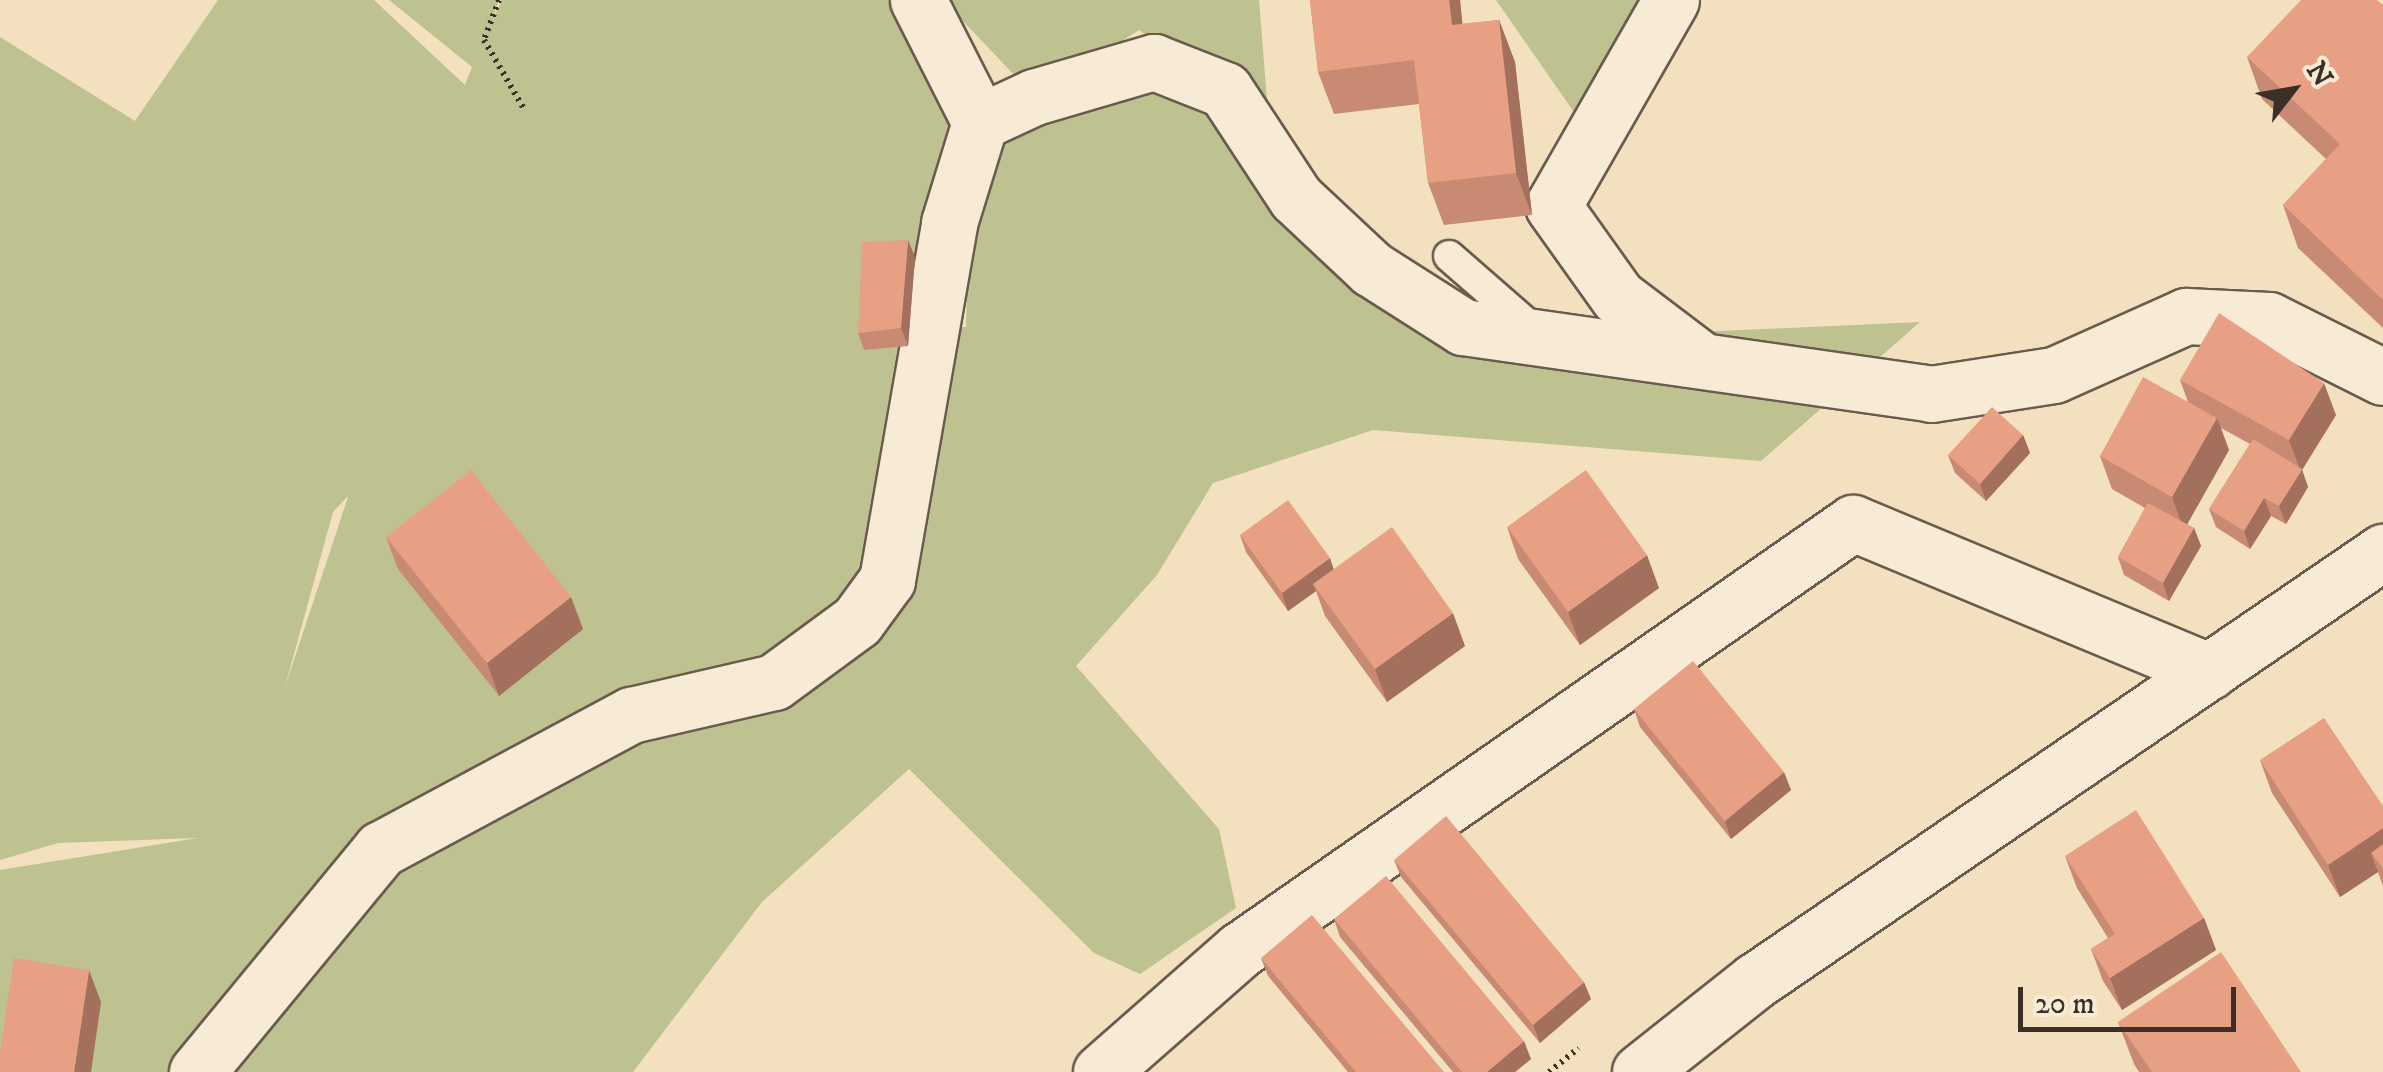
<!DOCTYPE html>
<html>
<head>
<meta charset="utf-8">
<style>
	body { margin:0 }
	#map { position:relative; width:2383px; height:1072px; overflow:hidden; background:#f3e0be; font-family:"IM FELL DW Pica",serif }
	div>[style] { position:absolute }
	.green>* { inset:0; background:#bdc290 }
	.path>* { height:6px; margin-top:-3px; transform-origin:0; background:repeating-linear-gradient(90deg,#3c2f28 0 2.5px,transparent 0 7.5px) }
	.roads { filter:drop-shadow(2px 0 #6a5b4e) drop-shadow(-2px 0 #6a5b4e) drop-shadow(0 2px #6a5b4e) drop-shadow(0 -2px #6a5b4e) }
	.lane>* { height:30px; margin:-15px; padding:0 15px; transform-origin:15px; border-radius:15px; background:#f7ebd5 }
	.street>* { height:55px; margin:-27.5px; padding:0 27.5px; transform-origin:27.5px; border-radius:27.5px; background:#f7ebd5 }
	.secondary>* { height:55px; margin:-27.5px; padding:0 27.5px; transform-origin:27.5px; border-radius:27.5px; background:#f7ebd5 }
	.wall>* { inset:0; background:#c88a72 }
	.shaded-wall>* { inset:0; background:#a2705d }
	.building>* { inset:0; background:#e8a085 }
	span { translate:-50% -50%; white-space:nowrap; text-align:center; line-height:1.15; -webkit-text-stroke:10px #f7ebd5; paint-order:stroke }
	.north { position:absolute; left:2243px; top:40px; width:100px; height:100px; -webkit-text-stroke:8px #f7ebd5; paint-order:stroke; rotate:59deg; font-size:28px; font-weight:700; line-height:40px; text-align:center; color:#3c2f28 }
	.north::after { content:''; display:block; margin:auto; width:35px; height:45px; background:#3c2f28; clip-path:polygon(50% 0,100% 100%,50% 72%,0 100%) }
	.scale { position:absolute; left:2018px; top:987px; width:218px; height:45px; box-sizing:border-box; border:5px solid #3c2f28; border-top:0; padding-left:12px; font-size:30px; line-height:35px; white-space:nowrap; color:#3c2f28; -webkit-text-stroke:8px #f7ebd5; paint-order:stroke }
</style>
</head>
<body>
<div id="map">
	<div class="green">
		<div style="clip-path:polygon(evenodd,218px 0,374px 0,465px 85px,472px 67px,389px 0,499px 0,492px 21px,502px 0,937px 0,979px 122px,1034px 96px,943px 0,1259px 0,1272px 161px,1225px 90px,1139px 30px,1039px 94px,1154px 62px,1372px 269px,1545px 339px,1920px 322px,1761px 461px,1373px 430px,1213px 483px,1157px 575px,1076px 666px,1219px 829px,1236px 908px,1140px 974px,1094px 953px,909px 769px,762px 902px,633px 1072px,0 1072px,0 870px,198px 838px,58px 843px,0 860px,0 37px,135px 121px,218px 0,968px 259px,966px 327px,864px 331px,968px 259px,218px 0,348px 496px,348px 497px,285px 687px,333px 512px,348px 496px)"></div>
		<div style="clip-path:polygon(1496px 0,1671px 0,1592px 138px)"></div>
	</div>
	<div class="path">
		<div style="left:499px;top:0;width:43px;rotate:110.6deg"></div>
		<div style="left:484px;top:40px;width:80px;rotate:59.9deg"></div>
		<div style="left:1549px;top:1072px;width:38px;rotate:-39deg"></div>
	</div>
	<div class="roads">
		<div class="lane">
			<div style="left:1449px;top:256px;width:114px;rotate:41.1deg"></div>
		</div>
		<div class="street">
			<div style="left:918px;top:0;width:137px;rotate:63.1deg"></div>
			<div style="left:1671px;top:0;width:237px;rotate:119.8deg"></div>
			<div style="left:1553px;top:206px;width:112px;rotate:54.5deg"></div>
			<div style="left:1618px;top:297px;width:103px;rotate:37.1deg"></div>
			<div style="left:197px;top:1072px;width:289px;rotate:-50.5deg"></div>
			<div style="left:381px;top:849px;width:284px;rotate:-28.2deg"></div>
			<div style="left:631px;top:715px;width:147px;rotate:-13deg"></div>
			<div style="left:774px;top:682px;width:103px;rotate:-36.3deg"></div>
			<div style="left:857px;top:621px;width:51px;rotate:-53.8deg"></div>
			<div style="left:887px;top:580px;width:362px;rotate:-80.1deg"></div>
			<div style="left:949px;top:223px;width:106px;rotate:-72.9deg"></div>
			<div style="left:980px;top:122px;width:60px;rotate:-24.8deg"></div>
			<div style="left:1034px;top:97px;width:125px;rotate:-16.3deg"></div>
			<div style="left:1154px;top:62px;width:76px;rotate:21.5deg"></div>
			<div style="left:1225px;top:90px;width:129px;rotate:56.7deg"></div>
			<div style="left:1296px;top:198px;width:104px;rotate:43.1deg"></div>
			<div style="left:1372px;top:269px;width:108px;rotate:32.5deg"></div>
			<div style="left:1463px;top:327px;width:473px;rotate:8.1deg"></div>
			<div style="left:1931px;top:394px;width:124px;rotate:-8.8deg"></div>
			<div style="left:2054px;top:375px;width:145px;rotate:-24.1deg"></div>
			<div style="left:2186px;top:316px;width:83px;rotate:2.8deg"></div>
			<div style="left:2269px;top:320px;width:127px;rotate:26.6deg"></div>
			<div style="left:1101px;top:1072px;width:185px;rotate:-41.3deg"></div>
			<div style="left:1240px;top:950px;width:747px;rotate:-34.86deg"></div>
			<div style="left:1853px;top:523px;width:386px;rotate:22.6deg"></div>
		</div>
		<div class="secondary">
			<div style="left:1640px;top:1072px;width:147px;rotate:-38.4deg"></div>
			<div style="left:1755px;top:981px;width:761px;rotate:-34.34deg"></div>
		</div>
	</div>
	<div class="wall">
		<div style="clip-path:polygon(1310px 0,1460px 0,1462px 24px,1499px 20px,1515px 62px,1532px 215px,1444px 225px,1428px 183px,1419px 104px,1334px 114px,1318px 72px)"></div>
		<div style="clip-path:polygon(2383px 5px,2383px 328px,2298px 248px,2283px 205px,2326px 159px,2262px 99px,2247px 57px)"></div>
		<div style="clip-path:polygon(915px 257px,908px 346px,864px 350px,858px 333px)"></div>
		<div style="clip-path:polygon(2180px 380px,2336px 415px,2302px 470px,2308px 487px,2286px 524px,2271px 516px,2250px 549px,2216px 527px,2209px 509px,2250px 444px,2221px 428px,2229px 450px,2187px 524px,2194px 528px,2201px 546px,2169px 601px,2124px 575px,2118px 557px,2145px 508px,2112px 489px,2100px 456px,2188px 402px)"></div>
		<div style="clip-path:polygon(2023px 435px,2030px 453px,1986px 501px,1955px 473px,1948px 455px)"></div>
		<div style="clip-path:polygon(1507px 527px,1659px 588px,1580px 645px,1518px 559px)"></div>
		<div style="clip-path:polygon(1240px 535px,1334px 569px,1465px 646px,1387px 702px,1325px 616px,1316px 591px,1288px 611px,1246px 552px)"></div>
		<div style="clip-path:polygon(386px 537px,583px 629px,499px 696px,398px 569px)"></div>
		<div style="clip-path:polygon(1634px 709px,1791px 790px,1731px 839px,1640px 727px)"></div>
		<div style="clip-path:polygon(2260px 760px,2383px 806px,2383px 886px,2378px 872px,2340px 897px,2272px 793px)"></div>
		<div style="clip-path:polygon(2065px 856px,2204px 918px,2216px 950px,2122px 1010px,2103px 981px,2091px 949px,2108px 938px,2077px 888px)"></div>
		<div style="clip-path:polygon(1394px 860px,1591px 999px,1540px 1043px,1401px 877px)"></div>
		<div style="clip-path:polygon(1334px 919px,1531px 1059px,1515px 1072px,1453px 1072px,1340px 937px)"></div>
		<div style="clip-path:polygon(1261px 958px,1444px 1072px,1348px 1072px,1268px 976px)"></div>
		<div style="clip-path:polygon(2118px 1022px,2301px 1072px,2139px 1072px,2134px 1064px)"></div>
	</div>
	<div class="shaded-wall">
		<div style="clip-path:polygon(1449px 0,1460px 0,1467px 68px,1452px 25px)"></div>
		<div style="clip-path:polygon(1499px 20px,1515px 62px,1532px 215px,1516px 173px)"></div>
		<div style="clip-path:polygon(908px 240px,915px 257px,908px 346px,901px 328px)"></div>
		<div style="clip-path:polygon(2324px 383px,2336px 415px,2302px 470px,2308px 487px,2286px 524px,2279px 506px,2301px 472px,2289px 440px)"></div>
		<div style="clip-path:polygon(2217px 418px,2229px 450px,2184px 530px,2172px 497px)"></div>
		<div style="clip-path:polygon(2023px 435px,2030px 453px,1986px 501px,1980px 484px)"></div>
		<div style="clip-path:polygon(2264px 498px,2271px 516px,2250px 549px,2244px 531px)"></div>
		<div style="clip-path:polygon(2194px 528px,2201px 546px,2169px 601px,2163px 583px)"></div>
		<div style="clip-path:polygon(1647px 555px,1659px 588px,1580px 645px,1568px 612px)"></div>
		<div style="clip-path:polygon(1330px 558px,1336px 576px,1313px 584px,1316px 591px,1288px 611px,1282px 593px)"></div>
		<div style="clip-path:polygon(571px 597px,583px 629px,499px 696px,487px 663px)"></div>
		<div style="clip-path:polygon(1453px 613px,1465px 646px,1387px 702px,1375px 669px)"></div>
		<div style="clip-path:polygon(1784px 772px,1791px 790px,1731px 839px,1725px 821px)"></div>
		<div style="clip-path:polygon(2383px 828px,2383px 869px,2371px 853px,2378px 872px,2340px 897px,2328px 865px)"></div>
		<div style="clip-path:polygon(2204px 918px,2216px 950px,2122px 1010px,2110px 978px)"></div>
		<div style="clip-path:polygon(89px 970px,101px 1002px,91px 1072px,74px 1072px)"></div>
		<div style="clip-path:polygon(1584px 982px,1591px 999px,1540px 1043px,1533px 1025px)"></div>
		<div style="clip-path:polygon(1524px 1041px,1531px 1059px,1515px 1072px,1487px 1072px)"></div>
	</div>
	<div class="building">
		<div style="clip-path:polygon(1310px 0,1449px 0,1452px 25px,1499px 20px,1516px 173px,1428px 183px,1414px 60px,1318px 72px)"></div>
		<div style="clip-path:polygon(2301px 0,2377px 0,2383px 5px,2383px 300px,2283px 205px,2340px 144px,2247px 57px)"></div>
		<div style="clip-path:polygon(908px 240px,901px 328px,858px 333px,862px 242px)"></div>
		<div style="clip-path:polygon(2219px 313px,2324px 383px,2289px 440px,2180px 380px)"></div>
		<div style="clip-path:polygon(2143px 377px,2217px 418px,2172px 497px,2100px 456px)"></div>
		<div style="clip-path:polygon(1992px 407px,2023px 435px,1980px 484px,1948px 455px)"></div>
		<div style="clip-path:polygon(2253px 439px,2302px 469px,2279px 506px,2264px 498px,2244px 531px,2209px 509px)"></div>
		<div style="clip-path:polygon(471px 470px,571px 597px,487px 663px,386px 537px)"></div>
		<div style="clip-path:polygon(1586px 470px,1647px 555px,1568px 612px,1507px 527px)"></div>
		<div style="clip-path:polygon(1288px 500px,1330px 558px,1282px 593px,1240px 535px)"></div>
		<div style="clip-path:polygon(2148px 503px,2194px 528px,2163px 583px,2118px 557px)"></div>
		<div style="clip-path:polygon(1392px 527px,1453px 613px,1375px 669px,1313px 584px)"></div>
		<div style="clip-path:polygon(1693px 661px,1784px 772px,1725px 821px,1634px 709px)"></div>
		<div style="clip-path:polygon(2324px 718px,2383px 806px,2383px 828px,2328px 865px,2260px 760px)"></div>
		<div style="clip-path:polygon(2136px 810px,2204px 918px,2110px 978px,2091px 949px,2115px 934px,2065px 856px)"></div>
		<div style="clip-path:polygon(1446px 816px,1584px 982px,1533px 1025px,1394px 860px)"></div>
		<div style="clip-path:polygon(2383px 844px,2383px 869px,2371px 853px)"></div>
		<div style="clip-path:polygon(1386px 876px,1524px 1041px,1487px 1072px,1462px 1072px,1334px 919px)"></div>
		<div style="clip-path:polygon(1312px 915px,1444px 1072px,1356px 1072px,1261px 958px)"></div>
		<div style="clip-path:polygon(2221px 952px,2301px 1072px,2152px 1072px,2118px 1022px)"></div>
		<div style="clip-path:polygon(14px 958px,89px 970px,74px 1072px,0 1072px,0 1052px)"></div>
	</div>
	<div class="north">N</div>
	<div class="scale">20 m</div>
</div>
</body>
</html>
